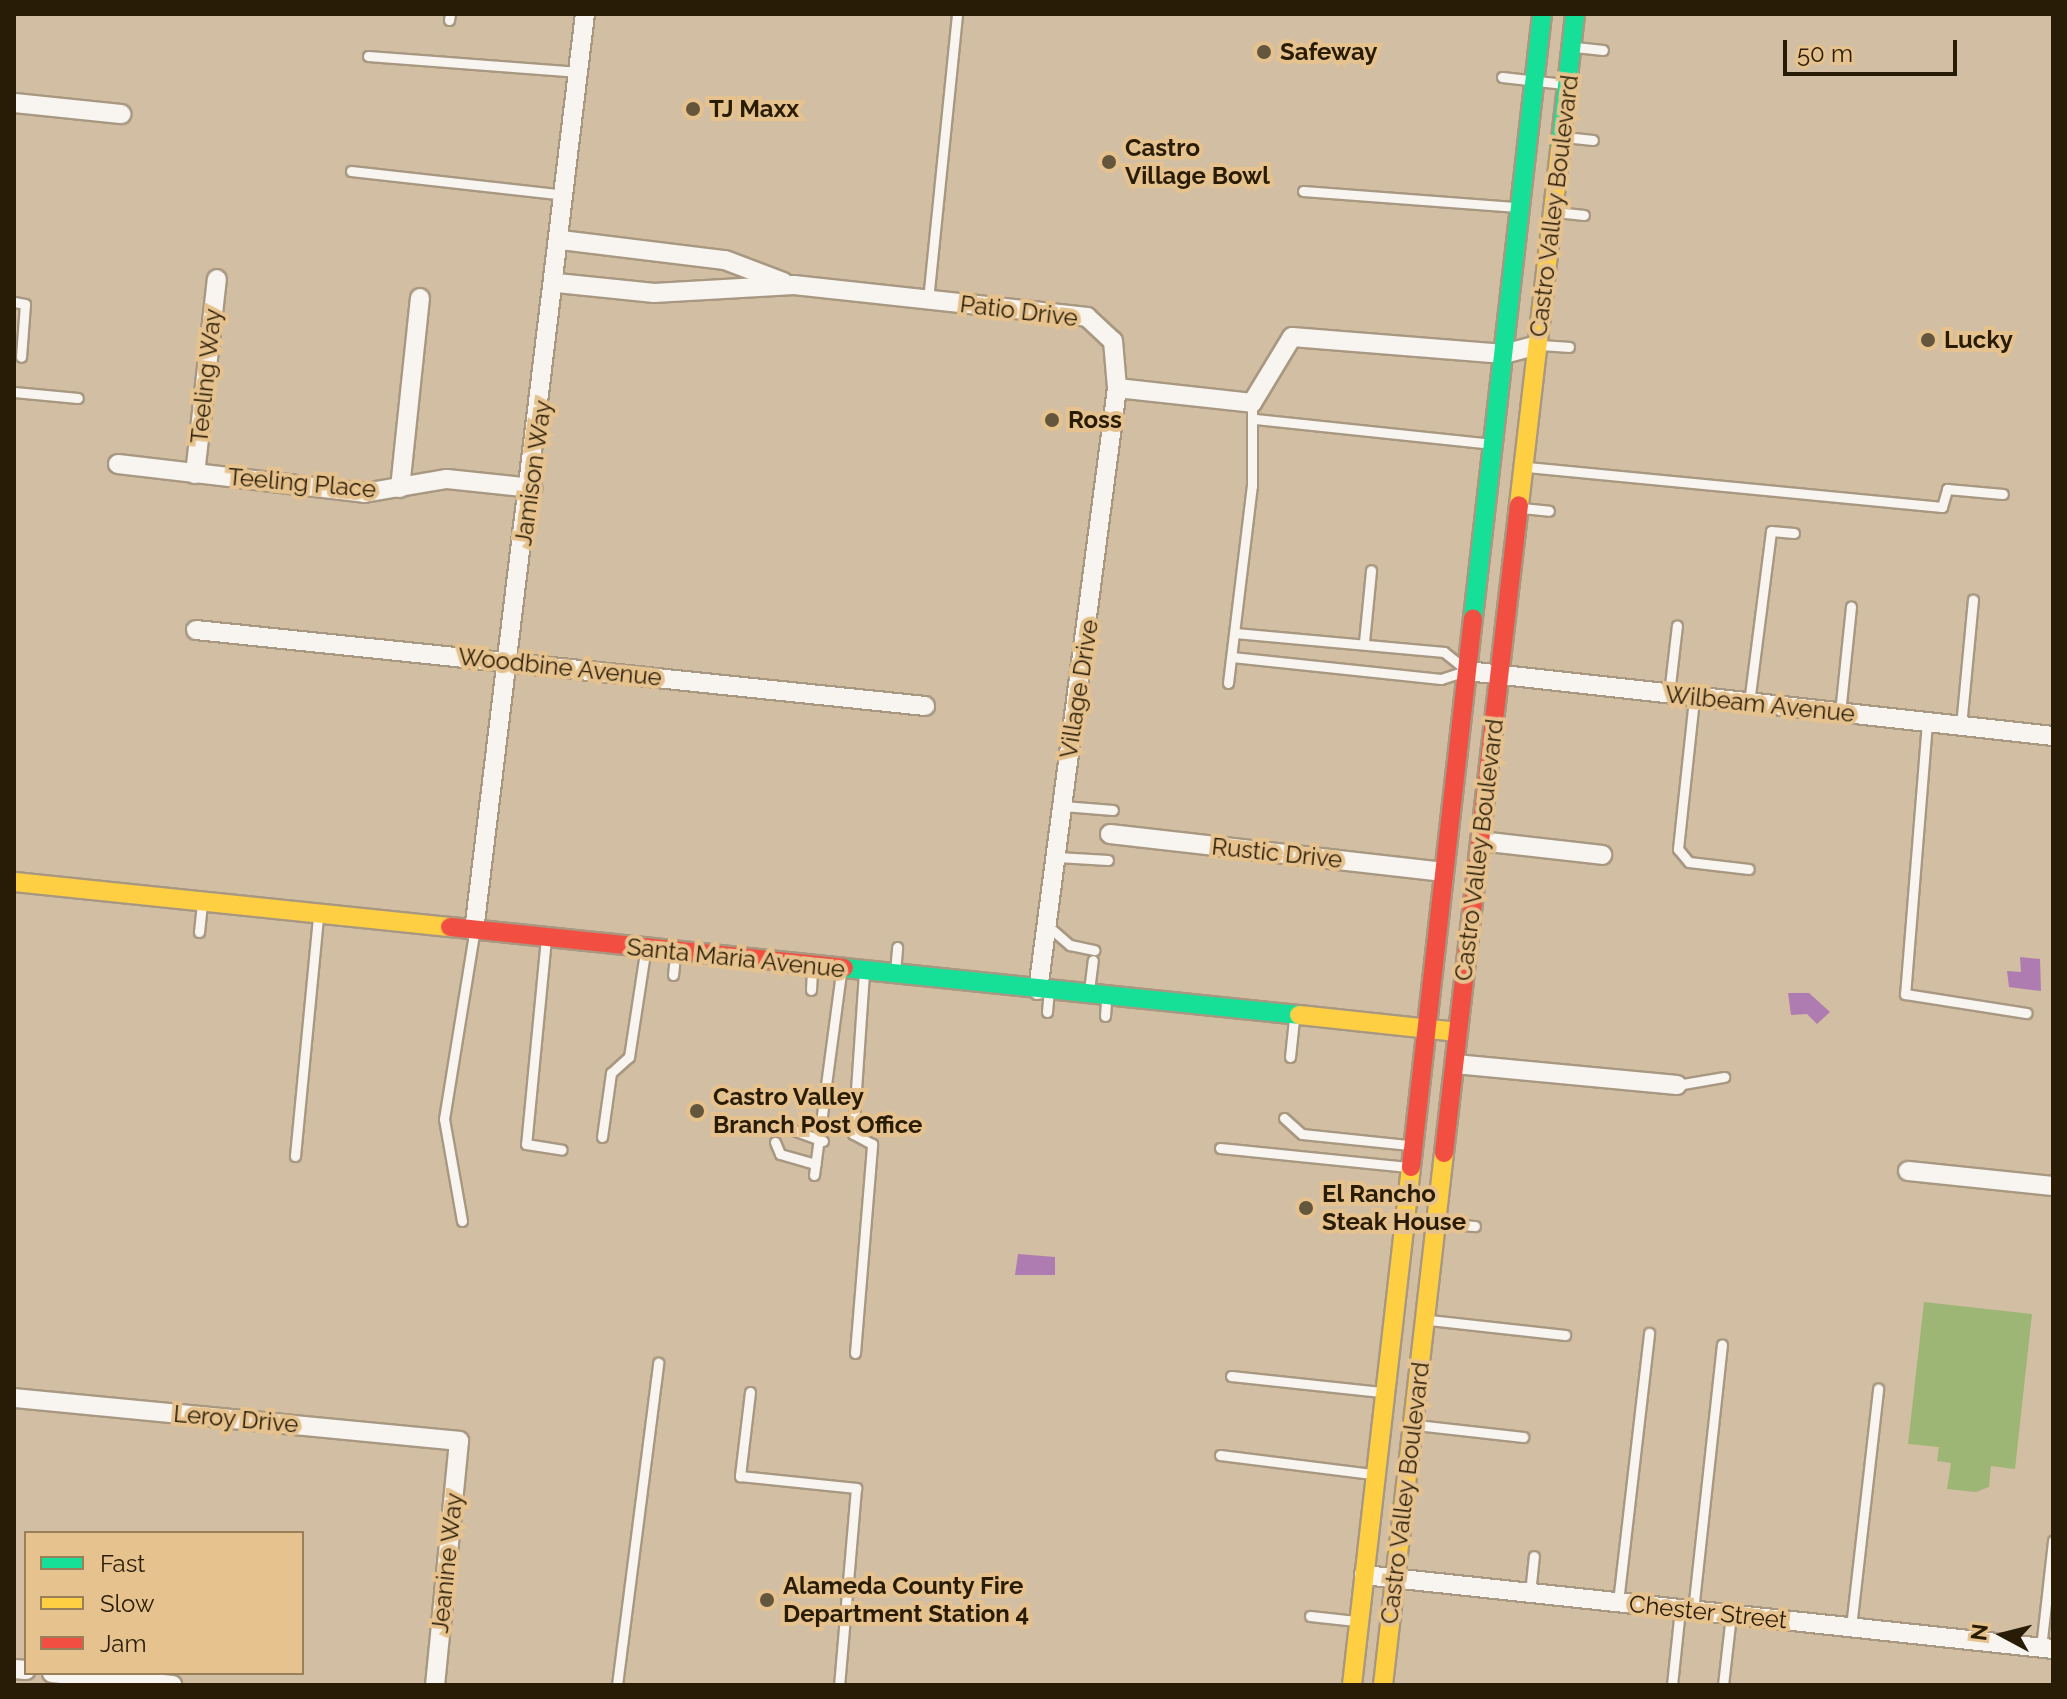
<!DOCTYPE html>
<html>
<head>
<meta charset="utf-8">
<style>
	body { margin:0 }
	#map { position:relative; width:2067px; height:1699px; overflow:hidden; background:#d2bea2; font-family:Raleway,sans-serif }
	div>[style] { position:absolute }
	.green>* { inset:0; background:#9db676 }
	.water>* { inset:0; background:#ae7cb1 }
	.roads { filter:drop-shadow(2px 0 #a89882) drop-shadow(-2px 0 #a89882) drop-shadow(0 2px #a89882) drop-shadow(0 -2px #a89882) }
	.lane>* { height:9px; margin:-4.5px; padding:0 4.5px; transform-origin:4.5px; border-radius:4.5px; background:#f8f5f1 }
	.street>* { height:18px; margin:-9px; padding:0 9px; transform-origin:9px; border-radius:9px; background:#f8f5f1 }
	.fast>* { height:18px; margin:-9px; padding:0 9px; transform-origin:9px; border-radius:9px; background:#16e098 }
	.slow>* { height:18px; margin:-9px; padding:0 9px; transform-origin:9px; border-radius:9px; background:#ffcf43 }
	.jam>* { height:18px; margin:-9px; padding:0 9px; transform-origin:9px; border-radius:9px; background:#f24e42 }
	.dots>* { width:22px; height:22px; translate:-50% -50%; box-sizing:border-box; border:4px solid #e6c28e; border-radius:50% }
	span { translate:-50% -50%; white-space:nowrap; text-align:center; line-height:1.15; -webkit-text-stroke:8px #e6c28e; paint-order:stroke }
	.poi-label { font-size:24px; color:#291c07; font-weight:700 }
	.left { translate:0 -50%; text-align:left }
	.street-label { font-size:24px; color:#291c07 }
	.frame { position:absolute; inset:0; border:16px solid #291c07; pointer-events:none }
	.legend { position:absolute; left:24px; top:1531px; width:280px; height:144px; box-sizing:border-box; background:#e6c28e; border:2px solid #9a8058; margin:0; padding:10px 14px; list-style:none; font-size:24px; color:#291c07 }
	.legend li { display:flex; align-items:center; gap:16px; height:40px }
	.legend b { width:40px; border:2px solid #9a8058 }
	.north { position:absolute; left:1963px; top:1595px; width:80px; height:80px; -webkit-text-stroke:6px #e6c28e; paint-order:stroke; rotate:277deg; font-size:22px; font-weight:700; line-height:32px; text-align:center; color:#291c07 }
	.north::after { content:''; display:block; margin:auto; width:28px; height:36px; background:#291c07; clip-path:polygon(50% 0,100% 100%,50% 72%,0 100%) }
	.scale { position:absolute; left:1783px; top:40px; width:174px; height:36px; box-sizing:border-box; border:4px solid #291c07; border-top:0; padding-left:10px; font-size:24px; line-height:28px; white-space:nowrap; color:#291c07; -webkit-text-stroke:6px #e6c28e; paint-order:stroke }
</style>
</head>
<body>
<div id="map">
	<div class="green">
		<div style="clip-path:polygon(1924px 1302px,2032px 1314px,2015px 1469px,1991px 1466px,1989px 1487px,1976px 1492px,1947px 1489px,1951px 1463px,1937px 1461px,1939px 1447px,1908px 1444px)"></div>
	</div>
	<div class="water">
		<div style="clip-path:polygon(2020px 957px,2040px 959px,2041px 991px,2009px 987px,2007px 971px,2021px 972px)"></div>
		<div style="clip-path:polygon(1788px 993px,1809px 993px,1830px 1012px,1817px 1024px,1807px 1014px,1791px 1015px)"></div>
		<div style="clip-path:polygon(1018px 1254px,1055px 1257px,1055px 1275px,1015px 1275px)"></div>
	</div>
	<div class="roads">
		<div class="lane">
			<div style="left:449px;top:20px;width:6px;rotate:-81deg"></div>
			<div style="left:1575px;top:47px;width:28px;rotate:6deg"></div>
			<div style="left:368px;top:56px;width:212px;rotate:4.3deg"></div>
			<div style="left:1502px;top:77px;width:62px;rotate:6.4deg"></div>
			<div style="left:1564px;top:137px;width:29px;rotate:6deg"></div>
			<div style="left:351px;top:171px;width:216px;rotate:6.4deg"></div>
			<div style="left:1303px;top:191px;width:215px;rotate:4.3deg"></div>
			<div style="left:1556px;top:212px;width:28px;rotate:6deg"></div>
			<div style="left:928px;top:300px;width:287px;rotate:-84.2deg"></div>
			<div style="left:14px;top:302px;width:11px;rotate:10deg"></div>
			<div style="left:25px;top:304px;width:53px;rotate:94.3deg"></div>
			<div style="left:1541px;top:345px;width:28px;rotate:4deg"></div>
			<div style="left:14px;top:392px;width:64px;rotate:5.4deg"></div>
			<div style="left:1255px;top:419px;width:237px;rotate:6deg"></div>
			<div style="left:1527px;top:467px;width:417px;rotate:5.5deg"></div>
			<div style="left:1942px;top:507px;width:19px;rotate:-74deg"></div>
			<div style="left:1947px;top:489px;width:56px;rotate:5.1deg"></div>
			<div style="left:1522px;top:508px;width:27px;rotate:6deg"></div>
			<div style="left:1235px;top:633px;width:210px;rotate:5.2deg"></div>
			<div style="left:1444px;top:652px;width:22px;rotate:39deg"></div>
			<div style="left:1364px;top:642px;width:72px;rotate:-84.4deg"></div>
			<div style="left:1232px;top:657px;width:210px;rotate:6deg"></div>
			<div style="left:1441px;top:679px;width:23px;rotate:-18deg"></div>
			<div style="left:1228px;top:683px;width:198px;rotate:-83.1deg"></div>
			<div style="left:1252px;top:486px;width:83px;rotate:-90deg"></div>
			<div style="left:1669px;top:694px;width:69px;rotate:-83.4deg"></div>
			<div style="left:1694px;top:699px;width:151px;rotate:96.1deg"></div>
			<div style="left:1678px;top:849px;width:17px;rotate:50deg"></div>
			<div style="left:1689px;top:862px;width:60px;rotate:6.7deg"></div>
			<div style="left:1749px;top:703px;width:173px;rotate:-82.7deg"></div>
			<div style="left:1771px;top:531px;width:23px;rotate:5deg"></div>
			<div style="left:1840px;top:713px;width:107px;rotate:-84.1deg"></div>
			<div style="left:1927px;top:722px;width:273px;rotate:94.6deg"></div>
			<div style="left:1905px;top:994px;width:123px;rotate:8.9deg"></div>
			<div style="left:1961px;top:726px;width:127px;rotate:-84.6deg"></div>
			<div style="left:1063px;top:806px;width:50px;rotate:4.6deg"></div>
			<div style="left:1057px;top:857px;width:51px;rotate:3.4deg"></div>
			<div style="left:1049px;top:927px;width:28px;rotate:41deg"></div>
			<div style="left:1070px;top:945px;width:25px;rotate:12deg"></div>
			<div style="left:199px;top:932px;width:28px;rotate:-84deg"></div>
			<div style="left:546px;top:938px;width:207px;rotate:95.5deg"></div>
			<div style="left:526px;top:1144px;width:36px;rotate:9deg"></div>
			<div style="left:895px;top:972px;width:25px;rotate:-85deg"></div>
			<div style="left:673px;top:975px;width:20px;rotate:-84deg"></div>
			<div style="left:811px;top:990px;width:21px;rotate:-87deg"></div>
			<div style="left:1089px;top:991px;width:31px;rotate:-83deg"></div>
			<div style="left:1047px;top:1012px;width:21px;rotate:-85deg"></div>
			<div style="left:1105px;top:1016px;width:16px;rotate:-86deg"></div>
			<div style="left:1290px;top:1057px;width:39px;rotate:-84deg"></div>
			<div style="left:1677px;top:1085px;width:48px;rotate:-9.7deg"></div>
			<div style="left:1284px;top:1118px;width:24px;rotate:42deg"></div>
			<div style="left:1302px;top:1134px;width:108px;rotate:5.9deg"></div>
			<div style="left:777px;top:1124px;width:49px;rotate:20.3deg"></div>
			<div style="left:602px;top:1137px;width:65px;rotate:-82deg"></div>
			<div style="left:611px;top:1073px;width:24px;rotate:-42deg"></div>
			<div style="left:629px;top:1057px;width:106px;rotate:-81.3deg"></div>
			<div style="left:775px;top:1142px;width:13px;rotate:67deg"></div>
			<div style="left:780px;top:1154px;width:37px;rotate:16deg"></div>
			<div style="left:1220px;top:1148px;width:189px;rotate:5.8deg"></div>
			<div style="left:295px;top:1156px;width:240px;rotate:-84.5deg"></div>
			<div style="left:814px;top:1175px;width:205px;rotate:-82.4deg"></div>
			<div style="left:462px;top:1221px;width:104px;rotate:-100deg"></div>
			<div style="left:444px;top:1119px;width:188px;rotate:-80.8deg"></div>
			<div style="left:1440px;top:1223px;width:35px;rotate:5deg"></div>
			<div style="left:1429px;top:1320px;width:137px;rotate:6.3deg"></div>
			<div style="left:855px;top:1353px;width:210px;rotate:-85.3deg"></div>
			<div style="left:872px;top:1144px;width:21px;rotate:-152deg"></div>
			<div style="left:853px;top:1134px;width:160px;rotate:-86.1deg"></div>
			<div style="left:1231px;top:1376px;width:151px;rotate:6.1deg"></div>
			<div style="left:750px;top:1392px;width:85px;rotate:96.8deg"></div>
			<div style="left:740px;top:1476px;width:117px;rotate:5.9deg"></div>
			<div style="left:856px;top:1488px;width:198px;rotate:94.9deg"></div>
			<div style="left:1416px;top:1425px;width:108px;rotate:6.4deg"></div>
			<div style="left:1220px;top:1455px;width:153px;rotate:7.1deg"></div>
			<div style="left:1530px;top:1593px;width:37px;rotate:-84deg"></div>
			<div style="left:1618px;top:1602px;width:271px;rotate:-83.4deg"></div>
			<div style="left:1693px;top:1611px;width:268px;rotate:-83.8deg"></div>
			<div style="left:1310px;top:1616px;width:46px;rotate:6.2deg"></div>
			<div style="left:1851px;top:1627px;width:240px;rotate:-83.5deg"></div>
			<div style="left:2041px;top:1648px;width:108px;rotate:-83.6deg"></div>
			<div style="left:617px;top:1685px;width:325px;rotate:-82.7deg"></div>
			<div style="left:1672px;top:1685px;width:76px;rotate:-84deg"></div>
			<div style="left:1723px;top:1685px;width:70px;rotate:-83.5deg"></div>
		</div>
		<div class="street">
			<div style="left:14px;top:103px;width:108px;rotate:5.9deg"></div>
			<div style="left:561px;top:240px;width:165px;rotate:7deg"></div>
			<div style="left:725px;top:260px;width:62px;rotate:20.8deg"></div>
			<div style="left:557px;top:283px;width:98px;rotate:5.9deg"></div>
			<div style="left:654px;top:293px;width:140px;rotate:-3.3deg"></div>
			<div style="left:794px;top:285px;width:295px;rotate:6.2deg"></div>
			<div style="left:1087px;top:317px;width:35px;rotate:43deg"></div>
			<div style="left:1113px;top:341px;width:47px;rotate:85.1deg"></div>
			<div style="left:1117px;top:388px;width:136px;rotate:6.3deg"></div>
			<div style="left:1252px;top:403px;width:77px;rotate:-58.8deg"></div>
			<div style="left:1292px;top:337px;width:213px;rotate:4.6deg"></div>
			<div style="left:1504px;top:354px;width:35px;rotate:-15deg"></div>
			<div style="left:118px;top:464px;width:248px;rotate:6.7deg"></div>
			<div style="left:364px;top:493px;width:84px;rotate:-9.6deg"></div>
			<div style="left:447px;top:479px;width:86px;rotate:6deg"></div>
			<div style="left:195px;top:474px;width:196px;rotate:-83.6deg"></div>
			<div style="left:400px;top:488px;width:191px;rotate:-84deg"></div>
			<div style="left:196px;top:630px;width:733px;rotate:5.95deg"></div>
			<div style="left:1467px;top:671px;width:590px;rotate:6.33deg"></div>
			<div style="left:1110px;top:834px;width:336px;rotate:6.5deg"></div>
			<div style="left:1480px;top:841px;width:123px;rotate:6.5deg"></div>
			<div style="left:474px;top:931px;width:924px;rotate:-83.1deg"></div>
			<div style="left:1038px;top:990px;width:607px;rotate:-82.52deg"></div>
			<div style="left:1455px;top:1064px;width:223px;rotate:5.4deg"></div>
			<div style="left:1908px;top:1171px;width:146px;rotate:5.9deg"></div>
			<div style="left:14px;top:1398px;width:447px;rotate:5.5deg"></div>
			<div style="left:459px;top:1441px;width:245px;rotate:95.6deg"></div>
			<div style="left:1364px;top:1575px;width:693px;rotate:6.13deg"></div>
			<div style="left:14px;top:1669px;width:12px;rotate:5deg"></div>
			<div style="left:52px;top:1673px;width:121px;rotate:5.7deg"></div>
		</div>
		<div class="fast">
			<div style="left:1560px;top:148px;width:135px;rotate:-83.6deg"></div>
			<div style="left:1473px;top:618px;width:608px;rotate:-83.48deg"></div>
			<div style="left:844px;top:968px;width:457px;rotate:5.9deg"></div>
		</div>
		<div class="slow">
			<div style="left:1519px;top:505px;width:359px;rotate:-83.4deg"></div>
			<div style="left:14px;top:882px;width:438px;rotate:5.9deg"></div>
			<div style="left:1299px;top:1015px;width:160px;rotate:6.1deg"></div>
			<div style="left:1352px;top:1685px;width:521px;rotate:-83.5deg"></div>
			<div style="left:1383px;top:1685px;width:535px;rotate:-83.46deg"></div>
		</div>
		<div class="jam">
			<div style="left:450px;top:927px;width:396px;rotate:5.9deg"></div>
			<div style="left:1444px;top:1153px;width:652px;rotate:-83.4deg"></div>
			<div style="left:1411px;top:1167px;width:552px;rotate:-83.56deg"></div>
		</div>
	</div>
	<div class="dots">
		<div style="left:1264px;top:52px;background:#64553d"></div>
		<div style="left:693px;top:109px;background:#64553d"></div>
		<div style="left:1109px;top:162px;background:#64553d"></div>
		<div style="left:1928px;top:340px;background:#64553d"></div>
		<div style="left:1052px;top:420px;background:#64553d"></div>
		<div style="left:697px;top:1111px;background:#64553d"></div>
		<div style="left:1306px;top:1208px;background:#64553d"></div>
		<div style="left:767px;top:1600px;background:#64553d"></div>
	</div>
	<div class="poi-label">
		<span class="left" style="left:1280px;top:52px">Safeway</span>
		<span class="left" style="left:709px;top:109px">TJ Maxx</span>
		<span class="left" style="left:1125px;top:162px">Castro<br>Village Bowl</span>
		<span class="left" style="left:1944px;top:340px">Lucky</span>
		<span class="left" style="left:1068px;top:420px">Ross</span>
		<span class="left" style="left:713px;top:1111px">Castro Valley<br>Branch Post Office</span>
		<span class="left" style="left:1322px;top:1208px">El Rancho<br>Steak House</span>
		<span class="left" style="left:783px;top:1600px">Alameda County Fire<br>Department Station 4</span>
	</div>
	<div class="street-label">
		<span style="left:1554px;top:206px;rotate:-83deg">Castro Valley Boulevard</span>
		<span style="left:1019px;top:311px;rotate:7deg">Patio Drive</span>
		<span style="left:206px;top:376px;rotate:-84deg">Teeling Way</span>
		<span style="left:533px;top:473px;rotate:-82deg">Jamison Way</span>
		<span style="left:302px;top:483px;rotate:5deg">Teeling Place</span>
		<span style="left:560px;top:667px;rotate:6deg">Woodbine Avenue</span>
		<span style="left:1079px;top:689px;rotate:-81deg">Village Drive</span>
		<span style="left:1760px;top:704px;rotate:6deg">Wilbeam Avenue</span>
		<span style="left:1479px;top:850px;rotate:-83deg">Castro Valley Boulevard</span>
		<span style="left:1277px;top:853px;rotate:6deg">Rustic Drive</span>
		<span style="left:736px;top:958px;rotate:6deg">Santa Maria Avenue</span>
		<span style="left:236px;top:1419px;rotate:5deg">Leroy Drive</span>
		<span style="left:1405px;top:1493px;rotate:-83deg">Castro Valley Boulevard</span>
		<span style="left:447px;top:1563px;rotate:-84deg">Jeanine Way</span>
		<span style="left:1708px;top:1612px;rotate:6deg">Chester Street</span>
	</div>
	<div class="frame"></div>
	<ul class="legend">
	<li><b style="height:10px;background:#16e098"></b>Fast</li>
	<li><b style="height:10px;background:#ffcf43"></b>Slow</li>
	<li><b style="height:10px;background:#f24e42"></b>Jam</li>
	</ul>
	<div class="north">N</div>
	<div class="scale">50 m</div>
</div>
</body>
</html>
